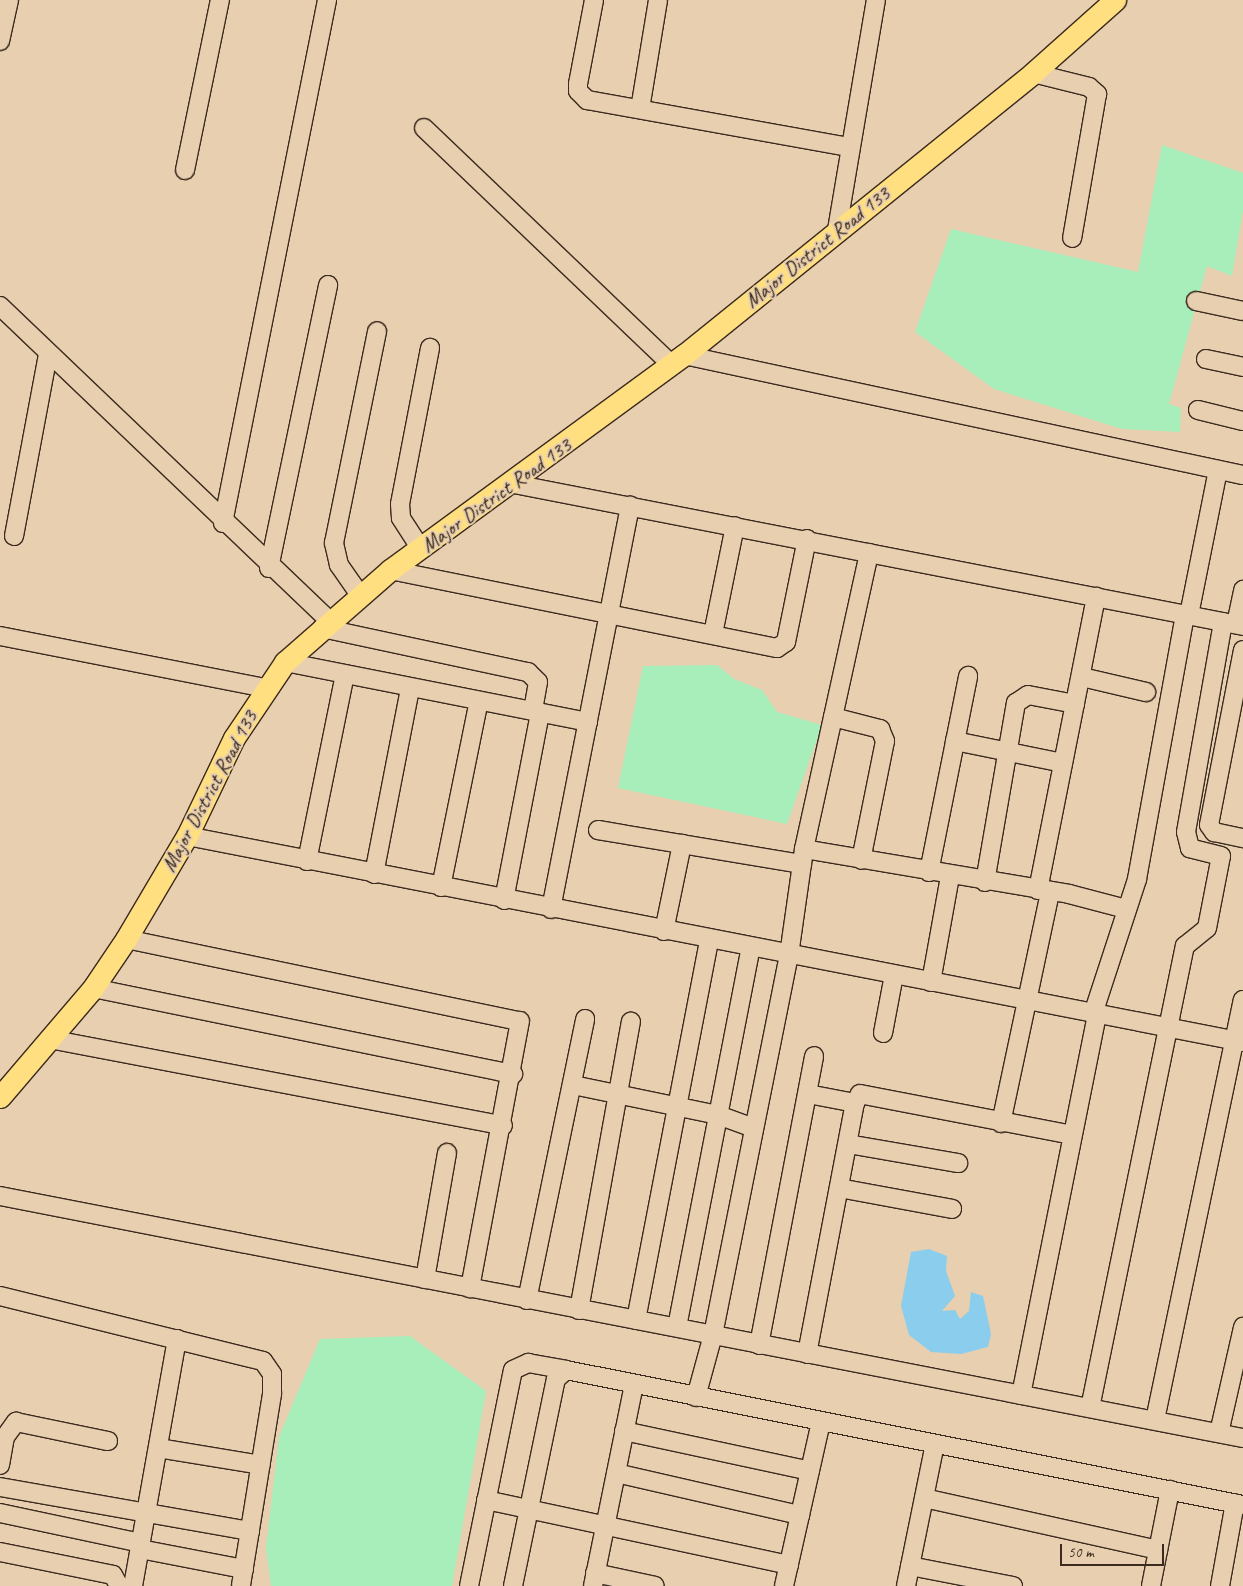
<!DOCTYPE html>
<html>
<head>
<meta charset="utf-8">
<style>
	body { margin:0 }
	#map { position:relative; width:1243px; height:1586px; overflow:hidden; background:#e7cfb0; font-family:Caveat,sans-serif }
	div>[style] { position:absolute }
	.green>* { inset:0; background:#a7eebb }
	.water>* { inset:0; background:#8bcdec }
	.roads { filter:drop-shadow(1px 0 #3b2a1e) drop-shadow(-1px 0 #3b2a1e) drop-shadow(0 1px #3b2a1e) drop-shadow(0 -1px #3b2a1e) }
	.minor>* { height:18px; margin:-9px; padding:0 9px; transform-origin:9px; border-radius:9px; background:#e7cfb0 }
	.major>* { height:21px; margin:-10.5px; padding:0 10.5px; transform-origin:10.5px; border-radius:10.5px; background:#ffdf80 }
	span { translate:-50% -50%; white-space:nowrap; text-align:center; line-height:1.15; -webkit-text-stroke:4px #e7cfb0; paint-order:stroke }
	.street-label { font-size:21px; color:#3b2a1e }
	.scale { position:absolute; left:1060px; top:1544px; width:104px; height:22px; box-sizing:border-box; border:2px solid #3b2a1e; border-top:0; padding-left:6px; font-size:15px; line-height:18px; white-space:nowrap; color:#3b2a1e; -webkit-text-stroke:4px #e7cfb0; paint-order:stroke }
</style>
</head>
<body>
<div id="map">
	<div class="green">
		<div style="clip-path:polygon(1162px 145px,1243px 173px,1243px 210px,1232px 276px,1207px 266px,1169px 404px,1181px 408px,1180px 432px,1122px 429px,994px 389px,915px 332px,951px 229px,1138px 272px)"></div>
		<div style="clip-path:polygon(717px 665px,734px 679px,762px 690px,777px 712px,822px 725px,787px 824px,618px 788px,643px 666px)"></div>
		<div style="clip-path:polygon(410px 1336px,486px 1391px,452px 1586px,271px 1586px,266px 1548px,279px 1437px,320px 1339px)"></div>
	</div>
	<div class="water">
		<div style="clip-path:polygon(929px 1249px,947px 1256px,946px 1271px,955px 1296px,942px 1311px,955px 1310px,960px 1319px,969px 1311px,971px 1292px,983px 1296px,991px 1334px,988px 1347px,961px 1354px,931px 1352px,909px 1335px,901px 1306px,911px 1252px)"></div>
	</div>
	<div class="roads">
		<div class="minor">
			<div style="left:594px;top:0;width:86px;rotate:100.8deg"></div>
			<div style="left:578px;top:84px;width:7px;rotate:90deg"></div>
			<div style="left:578px;top:91px;width:13px;rotate:45deg"></div>
			<div style="left:587px;top:100px;width:266px;rotate:10.2deg"></div>
			<div style="left:0;top:41px;width:42px;rotate:-77.6deg"></div>
			<div style="left:1033px;top:73px;width:58px;rotate:14deg"></div>
			<div style="left:1089px;top:87px;width:11px;rotate:41deg"></div>
			<div style="left:1097px;top:94px;width:146px;rotate:99.8deg"></div>
			<div style="left:640px;top:109px;width:110px;rotate:-80.6deg"></div>
			<div style="left:424px;top:128px;width:343px;rotate:43.7deg"></div>
			<div style="left:185px;top:170px;width:174px;rotate:-78.4deg"></div>
			<div style="left:837px;top:230px;width:233px;rotate:-80.4deg"></div>
			<div style="left:1196px;top:301px;width:48px;rotate:12deg"></div>
			<div style="left:0;top:306px;width:456px;rotate:43.7deg"></div>
			<div style="left:684px;top:355px;width:572px;rotate:12.12deg"></div>
			<div style="left:1206px;top:359px;width:38px;rotate:12deg"></div>
			<div style="left:1198px;top:410px;width:46px;rotate:13.7deg"></div>
			<div style="left:514px;top:484px;width:743px;rotate:11.02deg"></div>
			<div style="left:223px;top:523px;width:533px;rotate:-78.75deg"></div>
			<div style="left:14px;top:536px;width:185px;rotate:-79.4deg"></div>
			<div style="left:421px;top:549px;width:37px;rotate:-123deg"></div>
			<div style="left:401px;top:518px;width:14px;rotate:-94deg"></div>
			<div style="left:400px;top:504px;width:159px;rotate:-79.1deg"></div>
			<div style="left:269px;top:568px;width:289px;rotate:-78.2deg"></div>
			<div style="left:390px;top:570px;width:395px;rotate:11.4deg"></div>
			<div style="left:777px;top:648px;width:11px;rotate:-34deg"></div>
			<div style="left:786px;top:642px;width:105px;rotate:-78.5deg"></div>
			<div style="left:360px;top:595px;width:37px;rotate:-125deg"></div>
			<div style="left:339px;top:565px;width:23px;rotate:-103deg"></div>
			<div style="left:334px;top:543px;width:216px;rotate:-78.5deg"></div>
			<div style="left:1189px;top:615px;width:148px;rotate:-78.7deg"></div>
			<div style="left:1236px;top:624px;width:35px;rotate:-78deg"></div>
			<div style="left:322px;top:628px;width:211px;rotate:12.1deg"></div>
			<div style="left:528px;top:672px;width:14px;rotate:45deg"></div>
			<div style="left:538px;top:682px;width:29px;rotate:100deg"></div>
			<div style="left:713px;top:634px;width:110px;rotate:-78.5deg"></div>
			<div style="left:0;top:636px;width:269px;rotate:11.1deg"></div>
			<div style="left:1243px;top:650px;width:178px;rotate:101deg"></div>
			<div style="left:1209px;top:825px;width:9px;rotate:54deg"></div>
			<div style="left:1214px;top:832px;width:30px;rotate:12deg"></div>
			<div style="left:285px;top:662px;width:309px;rotate:11.2deg"></div>
			<div style="left:1082px;top:677px;width:66px;rotate:13.2deg"></div>
			<div style="left:833px;top:717px;width:49px;rotate:14.3deg"></div>
			<div style="left:880px;top:729px;width:13px;rotate:67deg"></div>
			<div style="left:885px;top:741px;width:121px;rotate:101.4deg"></div>
			<div style="left:955px;top:741px;width:110px;rotate:11.5deg"></div>
			<div style="left:598px;top:830px;width:207px;rotate:9.5deg"></div>
			<div style="left:187px;top:836px;width:1076px;rotate:11.04deg"></div>
			<div style="left:804px;top:849px;width:269px;rotate:9.6deg"></div>
			<div style="left:1069px;top:894px;width:59px;rotate:14.7deg"></div>
			<div style="left:307px;top:861px;width:190px;rotate:-78.5deg"></div>
			<div style="left:929px;top:872px;width:200px;rotate:-78.7deg"></div>
			<div style="left:374px;top:874px;width:189px;rotate:-79deg"></div>
			<div style="left:985px;top:882px;width:182px;rotate:-80.2deg"></div>
			<div style="left:1016px;top:703px;width:14px;rotate:-34deg"></div>
			<div style="left:1028px;top:695px;width:48px;rotate:10.8deg"></div>
			<div style="left:441px;top:887px;width:190px;rotate:-78.5deg"></div>
			<div style="left:1038px;top:890px;width:299px;rotate:-78.8deg"></div>
			<div style="left:504px;top:900px;width:190px;rotate:-79.1deg"></div>
			<div style="left:551px;top:909px;width:411px;rotate:-78.9deg"></div>
			<div style="left:664px;top:931px;width:89px;rotate:-78.3deg"></div>
			<div style="left:126px;top:939px;width:402px;rotate:11.8deg"></div>
			<div style="left:520px;top:1021px;width:272px;rotate:100.6deg"></div>
			<div style="left:931px;top:982px;width:108px;rotate:-79.8deg"></div>
			<div style="left:93px;top:988px;width:429px;rotate:11.6deg"></div>
			<div style="left:1093px;top:1014px;width:142px;rotate:-71.9deg"></div>
			<div style="left:1137px;top:879px;width:269px;rotate:-79.7deg"></div>
			<div style="left:883px;top:1033px;width:59px;rotate:-79.3deg"></div>
			<div style="left:49px;top:1039px;width:462px;rotate:10.8deg"></div>
			<div style="left:573px;top:1085px;width:148px;rotate:11.7deg"></div>
			<div style="left:718px;top:1115px;width:38px;rotate:20deg"></div>
			<div style="left:808px;top:1094px;width:48px;rotate:10.8deg"></div>
			<div style="left:1001px;top:1123px;width:235px;rotate:-78deg"></div>
			<div style="left:848px;top:1144px;width:112px;rotate:9.8deg"></div>
			<div style="left:839px;top:1188px;width:115px;rotate:10.5deg"></div>
			<div style="left:0;top:1196px;width:1266px;rotate:11.02deg"></div>
			<div style="left:425px;top:1279px;width:128px;rotate:-80.1deg"></div>
			<div style="left:0;top:1296px;width:271px;rotate:13.9deg"></div>
			<div style="left:263px;top:1361px;width:16px;rotate:55deg"></div>
			<div style="left:272px;top:1374px;width:20px;rotate:90deg"></div>
			<div style="left:272px;top:1394px;width:194px;rotate:99.2deg"></div>
			<div style="left:527px;top:1300px;width:287px;rotate:-78.3deg"></div>
			<div style="left:579px;top:1310px;width:293px;rotate:-79.8deg"></div>
			<div style="left:636px;top:1320px;width:387px;rotate:-79.1deg"></div>
			<div style="left:677px;top:1327px;width:386px;rotate:-79deg"></div>
			<div style="left:759px;top:1345px;width:294px;rotate:-79.2deg"></div>
			<div style="left:807px;top:1354px;width:256px;rotate:-79.2deg"></div>
			<div style="left:855px;top:1103px;width:10px;rotate:-61deg"></div>
			<div style="left:860px;top:1094px;width:216px;rotate:10.9deg"></div>
			<div style="left:1021px;top:1395px;width:389px;rotate:-78.7deg"></div>
			<div style="left:696px;top:1397px;width:64px;rotate:-74.7deg"></div>
			<div style="left:713px;top:1335px;width:388px;rotate:-78.7deg"></div>
			<div style="left:789px;top:955px;width:107px;rotate:-81.9deg"></div>
			<div style="left:804px;top:849px;width:303px;rotate:-77.6deg"></div>
			<div style="left:1090px;top:1408px;width:472px;rotate:-78.4deg"></div>
			<div style="left:1185px;top:946px;width:28px;rotate:-39deg"></div>
			<div style="left:1207px;top:928px;width:73px;rotate:-79deg"></div>
			<div style="left:1221px;top:856px;width:32px;rotate:-166deg"></div>
			<div style="left:1190px;top:848px;width:16px;rotate:-104deg"></div>
			<div style="left:1186px;top:832px;width:213px;rotate:-80deg"></div>
			<div style="left:1155px;top:1420px;width:429px;rotate:-78.2deg"></div>
			<div style="left:624px;top:1431px;width:190px;rotate:12.1deg"></div>
			<div style="left:1219px;top:1433px;width:109px;rotate:-77.2deg"></div>
			<div style="left:158px;top:1448px;width:104px;rotate:9.4deg"></div>
			<div style="left:0;top:1465px;width:28px;rotate:-80deg"></div>
			<div style="left:5px;top:1437px;width:19px;rotate:-54deg"></div>
			<div style="left:16px;top:1422px;width:94px;rotate:11.7deg"></div>
			<div style="left:616px;top:1473px;width:189px;rotate:12.9deg"></div>
			<div style="left:0;top:1487px;width:254px;rotate:10deg"></div>
			<div style="left:924px;top:1498px;width:240px;rotate:12.5deg"></div>
			<div style="left:486px;top:1500px;width:310px;rotate:12.1deg"></div>
			<div style="left:0;top:1513px;width:144px;rotate:12deg"></div>
			<div style="left:140px;top:1549px;width:106px;rotate:10.9deg"></div>
			<div style="left:0;top:1552px;width:115px;rotate:11.5deg"></div>
			<div style="left:113px;top:1575px;width:13px;rotate:61deg"></div>
			<div style="left:910px;top:1566px;width:105px;rotate:11deg"></div>
			<div style="left:595px;top:1573px;width:61px;rotate:12.2deg"></div>
			<div style="left:133px;top:1586px;width:251px;rotate:-79.9deg"></div>
			<div style="left:469px;top:1586px;width:220px;rotate:-78.5deg"></div>
			<div style="left:513px;top:1370px;width:17px;rotate:-25deg"></div>
			<div style="left:528px;top:1363px;width:39px;rotate:10deg"></div>
			<div style="left:513px;top:1586px;width:211px;rotate:-78.3deg"></div>
			<div style="left:556px;top:1379px;width:13px;rotate:-42deg"></div>
			<div style="left:566px;top:1370px;width:690px;rotate:11.28deg"></div>
			<div style="left:593px;top:1586px;width:205px;rotate:-78.5deg"></div>
			<div style="left:784px;top:1586px;width:168px;rotate:-77.3deg"></div>
			<div style="left:906px;top:1586px;width:145px;rotate:-78.5deg"></div>
			<div style="left:1151px;top:1586px;width:98px;rotate:-78.8deg"></div>
			<div style="left:1220px;top:1586px;width:84px;rotate:-79.8deg"></div>
		</div>
		<div class="major">
			<div style="left:0;top:1097px;width:143px;rotate:-49.5deg"></div>
			<div style="left:93px;top:988px;width:59px;rotate:-56deg"></div>
			<div style="left:126px;top:939px;width:120px;rotate:-59.4deg"></div>
			<div style="left:187px;top:836px;width:109px;rotate:-64.4deg"></div>
			<div style="left:234px;top:738px;width:92px;rotate:-56.1deg"></div>
			<div style="left:285px;top:662px;width:140px;rotate:-41.2deg"></div>
			<div style="left:390px;top:570px;width:364px;rotate:-36.2deg"></div>
			<div style="left:684px;top:355px;width:449px;rotate:-38.9deg"></div>
			<div style="left:1033px;top:73px;width:110px;rotate:-41.7deg"></div>
		</div>
	</div>
	<div class="street-label">
		<span style="left:817px;top:247px;rotate:-39deg">Major District Road 133</span>
		<span style="left:496px;top:495px;rotate:-36deg">Major District Road 133</span>
		<span style="left:209px;top:791px;rotate:-62deg">Major District Road 133</span>
	</div>
	<div class="scale">50 m</div>
</div>
</body>
</html>
